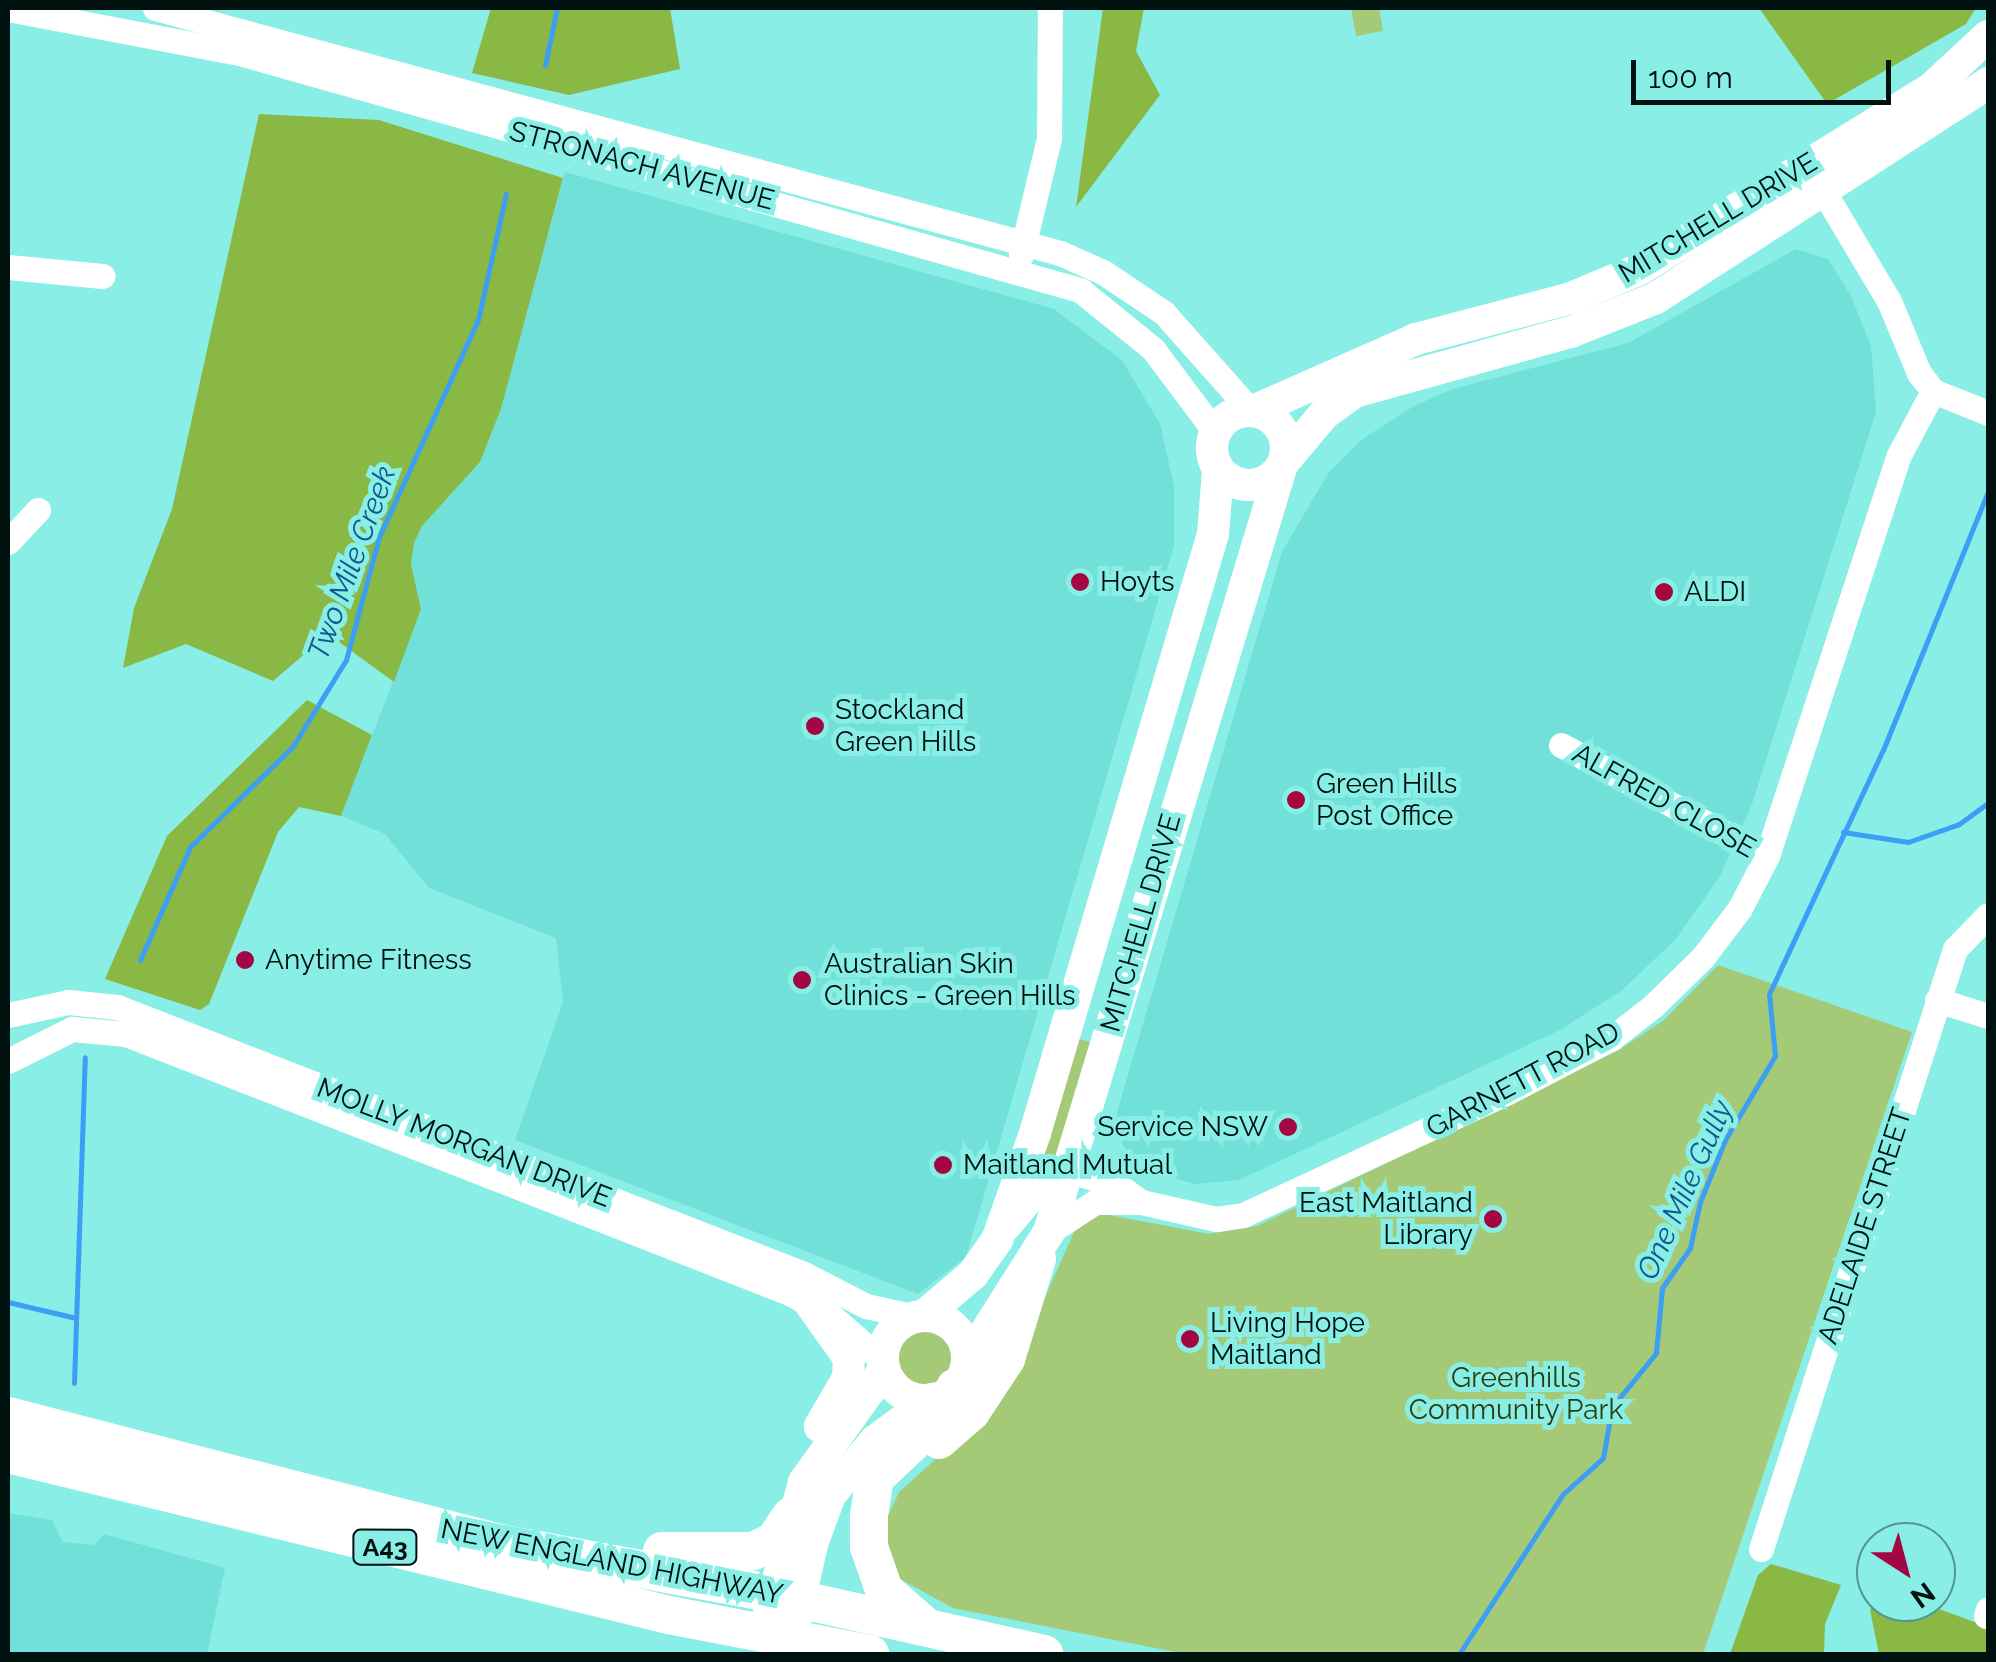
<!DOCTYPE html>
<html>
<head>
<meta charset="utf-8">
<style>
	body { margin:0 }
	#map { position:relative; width:1996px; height:1662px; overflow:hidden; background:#89eee5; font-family:Raleway,sans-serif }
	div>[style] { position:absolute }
	.built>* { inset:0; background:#71e0d8 }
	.green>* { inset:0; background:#a4c977 }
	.round { border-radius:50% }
	.forest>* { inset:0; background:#89b944 }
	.stream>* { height:5px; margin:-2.5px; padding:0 2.5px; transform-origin:2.5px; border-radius:2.5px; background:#3c9ef4 }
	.minor>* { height:25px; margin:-12.5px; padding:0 12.5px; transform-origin:12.5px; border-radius:12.5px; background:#fff }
	.major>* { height:32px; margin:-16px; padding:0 16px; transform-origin:16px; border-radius:16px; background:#fff }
	.major>.ring { margin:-16px; padding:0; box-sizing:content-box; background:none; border:32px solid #fff; border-radius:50% }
	.highway>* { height:38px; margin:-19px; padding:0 19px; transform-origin:19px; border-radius:19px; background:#fff }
	.dots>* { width:28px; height:28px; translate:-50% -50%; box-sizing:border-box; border:5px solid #89eee5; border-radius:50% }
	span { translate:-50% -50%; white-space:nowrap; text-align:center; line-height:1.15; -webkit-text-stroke:10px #89eee5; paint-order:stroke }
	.shield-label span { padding:2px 8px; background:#89eee5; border:2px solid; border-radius:8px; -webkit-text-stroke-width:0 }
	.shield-label { font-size:25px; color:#001210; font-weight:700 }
	.street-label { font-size:28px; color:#001210 }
	.poi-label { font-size:28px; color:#001210 }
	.left { translate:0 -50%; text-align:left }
	.right { translate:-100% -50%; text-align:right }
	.park-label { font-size:28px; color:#2b3e0f }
	.water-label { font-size:30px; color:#13578e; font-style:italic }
	.frame { position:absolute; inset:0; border:10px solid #001210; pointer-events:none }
	.north { position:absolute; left:1856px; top:1522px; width:100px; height:100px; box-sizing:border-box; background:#89eee5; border:2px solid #529690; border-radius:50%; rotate:144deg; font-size:28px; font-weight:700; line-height:40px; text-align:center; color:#001210 }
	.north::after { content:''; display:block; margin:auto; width:35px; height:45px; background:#a20743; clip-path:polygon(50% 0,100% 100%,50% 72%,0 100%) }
	.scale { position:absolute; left:1631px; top:60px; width:260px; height:45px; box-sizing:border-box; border:5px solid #001210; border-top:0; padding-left:12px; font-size:30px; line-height:35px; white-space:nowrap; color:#001210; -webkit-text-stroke:8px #89eee5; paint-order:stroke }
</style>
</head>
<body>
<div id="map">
	<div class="built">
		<div style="clip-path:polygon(565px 172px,1054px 309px,1122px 360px,1160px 424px,1174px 486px,1174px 546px,966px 1257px,918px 1294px,515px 1140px,563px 1002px,556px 938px,429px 888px,385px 834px,341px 816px,421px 609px,411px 564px,414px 543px,422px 526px,480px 462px,501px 409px)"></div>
		<div style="clip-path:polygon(1796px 249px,1828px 259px,1851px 296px,1871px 346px,1876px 412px,1752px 804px,1720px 876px,1676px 939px,1621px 991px,1560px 1030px,1239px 1180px,1195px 1184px,1150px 1171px,1123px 1146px,1117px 1112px,1282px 552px,1329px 472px,1364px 438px,1414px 406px,1453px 389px,1628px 343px)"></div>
		<div style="clip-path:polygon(8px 1513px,52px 1520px,63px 1542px,94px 1545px,104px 1534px,225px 1568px,207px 1654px,8px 1654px)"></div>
	</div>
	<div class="green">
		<div style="clip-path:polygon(1351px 8px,1379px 8px,1383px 31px,1356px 36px)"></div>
		<div style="clip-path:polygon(1718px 965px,1912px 1032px,1703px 1654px,1186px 1654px,953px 1608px,900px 1579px,886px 1547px,888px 1516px,899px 1492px,977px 1422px,1015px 1365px,1074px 1232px,1099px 1213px,1209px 1234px,1257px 1226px,1619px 1050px,1664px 1020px)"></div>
		<div style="clip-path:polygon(1070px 1036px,1095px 1044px,1059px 1166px,1031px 1185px)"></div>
		<div class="round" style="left:894px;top:1327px;width:62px;height:62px"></div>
	</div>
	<div class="forest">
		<div style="clip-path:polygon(491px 8px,670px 8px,680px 69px,569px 95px,472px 73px)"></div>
		<div style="clip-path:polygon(1103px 8px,1144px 8px,1136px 51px,1160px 95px,1076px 207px)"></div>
		<div style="clip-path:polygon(1759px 8px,1976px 8px,1966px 24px,1827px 104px)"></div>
		<div style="clip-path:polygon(259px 114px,379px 120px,563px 178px,501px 409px,480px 462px,422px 526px,414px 543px,411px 564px,421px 609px,394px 682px,328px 634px,273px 681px,186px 644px,123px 668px,134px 608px,172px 509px)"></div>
		<div style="clip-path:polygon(307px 700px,372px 735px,341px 816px,299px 807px,278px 832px,209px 1004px,200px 1010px,105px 979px,167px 836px)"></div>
		<div style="clip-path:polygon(1771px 1564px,1841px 1585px,1825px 1624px,1824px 1654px,1730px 1654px,1758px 1575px)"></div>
		<div style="clip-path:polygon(1876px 1598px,1920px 1602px,1988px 1627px,1988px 1654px,1879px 1654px,1870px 1610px)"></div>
	</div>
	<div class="stream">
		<div style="left:545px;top:65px;width:58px;rotate:-78.1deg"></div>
		<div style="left:1843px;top:832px;width:66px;rotate:8.7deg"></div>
		<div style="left:1908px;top:842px;width:54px;rotate:-19.4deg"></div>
		<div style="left:1959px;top:824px;width:36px;rotate:-36deg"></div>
		<div style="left:140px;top:960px;width:124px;rotate:-66.1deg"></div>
		<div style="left:190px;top:847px;width:144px;rotate:-44.4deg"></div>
		<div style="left:293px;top:746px;width:101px;rotate:-58.4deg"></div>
		<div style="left:346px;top:660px;width:127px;rotate:-75deg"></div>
		<div style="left:379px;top:537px;width:239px;rotate:-65.5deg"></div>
		<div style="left:478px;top:320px;width:129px;rotate:-77.5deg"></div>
		<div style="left:8px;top:1302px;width:70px;rotate:13.2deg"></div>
		<div style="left:74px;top:1383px;width:326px;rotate:-88.1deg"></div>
		<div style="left:1459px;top:1654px;width:191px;rotate:-57deg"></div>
		<div style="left:1563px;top:1494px;width:54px;rotate:-42deg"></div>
		<div style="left:1603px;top:1458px;width:52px;rotate:-80deg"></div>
		<div style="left:1612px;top:1407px;width:70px;rotate:-50.8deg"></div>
		<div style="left:1656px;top:1353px;width:65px;rotate:-84.7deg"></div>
		<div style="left:1662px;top:1288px;width:49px;rotate:-55deg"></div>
		<div style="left:1690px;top:1248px;width:47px;rotate:-77.7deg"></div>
		<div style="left:1700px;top:1202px;width:67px;rotate:-68deg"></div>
		<div style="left:1725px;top:1140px;width:98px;rotate:-59.2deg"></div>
		<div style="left:1775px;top:1056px;width:62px;rotate:-95.5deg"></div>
		<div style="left:1769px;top:994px;width:269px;rotate:-65deg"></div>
		<div style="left:1883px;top:750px;width:279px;rotate:-67.9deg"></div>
	</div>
	<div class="minor">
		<div style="left:155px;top:8px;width:938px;rotate:15.15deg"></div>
		<div style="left:1060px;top:253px;width:47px;rotate:23.8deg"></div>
		<div style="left:1103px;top:272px;width:73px;rotate:33.9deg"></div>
		<div style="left:1164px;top:313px;width:131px;rotate:48.4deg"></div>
		<div style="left:8px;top:9px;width:239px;rotate:10.8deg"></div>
		<div style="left:243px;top:54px;width:870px;rotate:15.75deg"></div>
		<div style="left:1080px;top:290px;width:94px;rotate:38.9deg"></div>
		<div style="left:1153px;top:349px;width:104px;rotate:53.2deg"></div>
		<div style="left:1815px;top:177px;width:144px;rotate:59.2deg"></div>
		<div style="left:1889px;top:301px;width:78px;rotate:67.4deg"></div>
		<div style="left:1919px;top:373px;width:23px;rotate:52deg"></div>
		<div style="left:1933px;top:391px;width:59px;rotate:21.8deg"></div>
		<div style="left:1021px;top:255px;width:120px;rotate:-76.5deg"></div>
		<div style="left:1049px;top:138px;width:130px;rotate:-89.6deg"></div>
		<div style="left:8px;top:267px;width:95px;rotate:5.4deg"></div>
		<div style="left:8px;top:542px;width:44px;rotate:-46.8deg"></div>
		<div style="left:1561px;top:745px;width:234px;rotate:28.3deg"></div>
		<div style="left:1937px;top:1000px;width:53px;rotate:17.4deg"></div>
		<div style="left:8px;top:1015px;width:61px;rotate:-12.2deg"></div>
		<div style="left:68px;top:1002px;width:49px;rotate:5.8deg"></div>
		<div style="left:117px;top:1007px;width:737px;rotate:21.24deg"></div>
		<div style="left:804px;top:1274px;width:70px;rotate:27.3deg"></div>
		<div style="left:866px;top:1306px;width:51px;rotate:12.4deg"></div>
		<div style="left:8px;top:1061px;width:72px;rotate:-26.6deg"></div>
		<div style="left:72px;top:1029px;width:54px;rotate:5.3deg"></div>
		<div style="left:126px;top:1034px;width:710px;rotate:21.32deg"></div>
		<div style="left:787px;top:1292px;width:47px;rotate:27.6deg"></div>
		<div style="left:829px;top:1314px;width:69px;rotate:40.9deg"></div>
		<div style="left:1007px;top:1228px;width:57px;rotate:-49.9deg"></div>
		<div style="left:1044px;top:1184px;width:29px;rotate:-27deg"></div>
		<div style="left:1070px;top:1171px;width:51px;rotate:17deg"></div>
		<div style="left:1119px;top:1186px;width:27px;rotate:36deg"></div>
		<div style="left:1049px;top:1232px;width:55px;rotate:-33.1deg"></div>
		<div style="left:1095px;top:1202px;width:46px"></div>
		<div style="left:1141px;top:1202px;width:77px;rotate:12.8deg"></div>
		<div style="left:1216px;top:1219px;width:27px;rotate:-8deg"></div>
		<div style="left:1243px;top:1215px;width:290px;rotate:-24.9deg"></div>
		<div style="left:1506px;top:1093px;width:119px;rotate:-27.4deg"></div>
		<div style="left:1612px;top:1038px;width:52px;rotate:-38deg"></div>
		<div style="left:1653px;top:1006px;width:70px;rotate:-44.4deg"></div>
		<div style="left:1703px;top:957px;width:61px;rotate:-52.9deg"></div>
		<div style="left:1740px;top:908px;width:59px;rotate:-62.6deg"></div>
		<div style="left:1767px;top:856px;width:422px;rotate:-71.8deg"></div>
		<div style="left:1899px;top:455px;width:72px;rotate:-62deg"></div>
		<div style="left:1761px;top:1549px;width:631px;rotate:-72.08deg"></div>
		<div style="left:1955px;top:949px;width:47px;rotate:-45.9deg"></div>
		<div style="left:1986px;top:1616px;width:7px;rotate:-74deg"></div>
	</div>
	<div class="major">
		<div class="ring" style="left:1212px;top:411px;width:42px;height:42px"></div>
		<div style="left:1253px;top:411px;width:178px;rotate:-23.8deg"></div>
		<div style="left:1416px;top:339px;width:160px;rotate:-14.8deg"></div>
		<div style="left:1571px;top:298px;width:75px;rotate:-22.8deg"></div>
		<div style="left:1640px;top:269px;width:344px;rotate:-31.8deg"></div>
		<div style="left:1932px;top:88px;width:76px;rotate:-42.9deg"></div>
		<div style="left:1283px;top:463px;width:64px;rotate:-50.1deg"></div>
		<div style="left:1324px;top:414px;width:37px;rotate:-36deg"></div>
		<div style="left:1354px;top:392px;width:225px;rotate:-15.5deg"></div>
		<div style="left:1571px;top:332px;width:92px;rotate:-21.8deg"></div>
		<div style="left:1656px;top:298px;width:396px;rotate:-32.9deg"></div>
		<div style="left:809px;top:1302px;width:69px;rotate:54.5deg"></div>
		<div style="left:849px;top:1358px;width:20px;rotate:93deg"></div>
		<div style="left:848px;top:1378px;width:56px;rotate:120.3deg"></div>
		<div style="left:925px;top:1315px;width:63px;rotate:-40.5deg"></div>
		<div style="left:973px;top:1274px;width:42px;rotate:-54.8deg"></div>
		<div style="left:997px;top:1240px;width:114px;rotate:-70.4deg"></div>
		<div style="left:1035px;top:1133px;width:625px;rotate:-73.45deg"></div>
		<div style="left:1213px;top:534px;width:64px;rotate:-85.5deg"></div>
		<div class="ring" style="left:883px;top:1316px;width:52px;height:52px"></div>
		<div style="left:968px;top:1360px;width:151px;rotate:-57.7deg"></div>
		<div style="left:1049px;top:1232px;width:798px;rotate:-73.11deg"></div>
		<div style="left:763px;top:1635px;width:158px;rotate:-75deg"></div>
		<div style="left:804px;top:1482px;width:138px;rotate:-54.5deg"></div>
		<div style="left:791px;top:1640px;width:98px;rotate:-77.7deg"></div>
		<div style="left:812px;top:1544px;width:52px;rotate:-69.8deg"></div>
		<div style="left:830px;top:1495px;width:70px;rotate:-50.2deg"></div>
		<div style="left:875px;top:1441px;width:71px;rotate:-36.4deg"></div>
	</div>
	<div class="highway">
		<div style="left:8px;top:1416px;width:508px;rotate:14.47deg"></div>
		<div style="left:500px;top:1543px;width:276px;rotate:10.5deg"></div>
		<div style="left:771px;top:1593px;width:280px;rotate:12.6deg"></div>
		<div style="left:939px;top:1440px;width:43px;rotate:-41.2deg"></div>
		<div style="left:971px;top:1412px;width:64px;rotate:-56.6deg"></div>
		<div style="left:1006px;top:1359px;width:105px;rotate:-72.8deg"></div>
		<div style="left:8px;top:1454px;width:680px;rotate:13.69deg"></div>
		<div style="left:669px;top:1615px;width:205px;rotate:11deg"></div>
		<div style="left:662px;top:1551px;width:91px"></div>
		<div style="left:753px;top:1551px;width:23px;rotate:-25deg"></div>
		<div style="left:774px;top:1541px;width:30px;rotate:-56deg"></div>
		<div style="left:924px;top:1625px;width:53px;rotate:-138.8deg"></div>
		<div style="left:884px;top:1590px;width:46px;rotate:-109.2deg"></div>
		<div style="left:869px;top:1547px;width:32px;rotate:-90deg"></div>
		<div style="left:869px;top:1515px;width:37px;rotate:-81deg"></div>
		<div style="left:875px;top:1478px;width:98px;rotate:-43.3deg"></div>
		<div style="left:946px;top:1411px;width:25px;rotate:-69deg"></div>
	</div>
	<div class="dots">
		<div style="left:1080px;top:582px;background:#a20743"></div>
		<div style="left:1664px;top:592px;background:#a20743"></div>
		<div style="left:815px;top:726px;background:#a20743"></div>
		<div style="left:1296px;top:800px;background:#a20743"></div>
		<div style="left:245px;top:960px;background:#a20743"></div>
		<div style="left:802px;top:980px;background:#a20743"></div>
		<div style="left:1288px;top:1127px;background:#a20743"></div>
		<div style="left:943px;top:1165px;background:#a20743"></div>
		<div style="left:1493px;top:1219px;background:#a20743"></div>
		<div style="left:1190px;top:1339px;background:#a20743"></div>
	</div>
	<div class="shield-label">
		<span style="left:385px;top:1547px">A43</span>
	</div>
	<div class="street-label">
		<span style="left:642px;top:166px;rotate:15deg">STRONACH AVENUE</span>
		<span style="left:1718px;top:218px;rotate:-31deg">MITCHELL DRIVE</span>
		<span style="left:1664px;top:801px;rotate:29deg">ALFRED CLOSE</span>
		<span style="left:1141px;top:923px;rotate:-74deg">MITCHELL DRIVE</span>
		<span style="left:1523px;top:1080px;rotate:-28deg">GARNETT ROAD</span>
		<span style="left:464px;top:1143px;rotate:21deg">MOLLY MORGAN DRIVE</span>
		<span style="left:1865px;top:1226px;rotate:-72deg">ADELAIDE STREET</span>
		<span style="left:612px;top:1562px;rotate:11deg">NEW ENGLAND HIGHWAY</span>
	</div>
	<div class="poi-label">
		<span class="left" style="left:1100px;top:582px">Hoyts</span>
		<span class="left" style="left:1684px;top:592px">ALDI</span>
		<span class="left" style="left:835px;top:726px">Stockland<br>Green Hills</span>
		<span class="left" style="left:1316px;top:800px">Green Hills<br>Post Office</span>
		<span class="left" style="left:265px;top:960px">Anytime Fitness</span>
		<span class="left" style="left:824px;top:980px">Australian Skin<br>Clinics - Green Hills</span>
		<span class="right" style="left:1268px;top:1127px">Service NSW</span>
		<span class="left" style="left:963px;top:1165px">Maitland Mutual</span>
		<span class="right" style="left:1473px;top:1219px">East Maitland<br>Library</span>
		<span class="left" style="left:1210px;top:1339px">Living Hope<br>Maitland</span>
	</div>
	<div class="park-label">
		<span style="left:1516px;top:1394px">Greenhills<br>Community Park</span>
	</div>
	<div class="water-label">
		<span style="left:352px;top:563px;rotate:-70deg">Two Mile Creek</span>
		<span style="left:1685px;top:1190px;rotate:-66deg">One Mile Gully</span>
	</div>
	<div class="frame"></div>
	<div class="north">N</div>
	<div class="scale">100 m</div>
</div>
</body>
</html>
